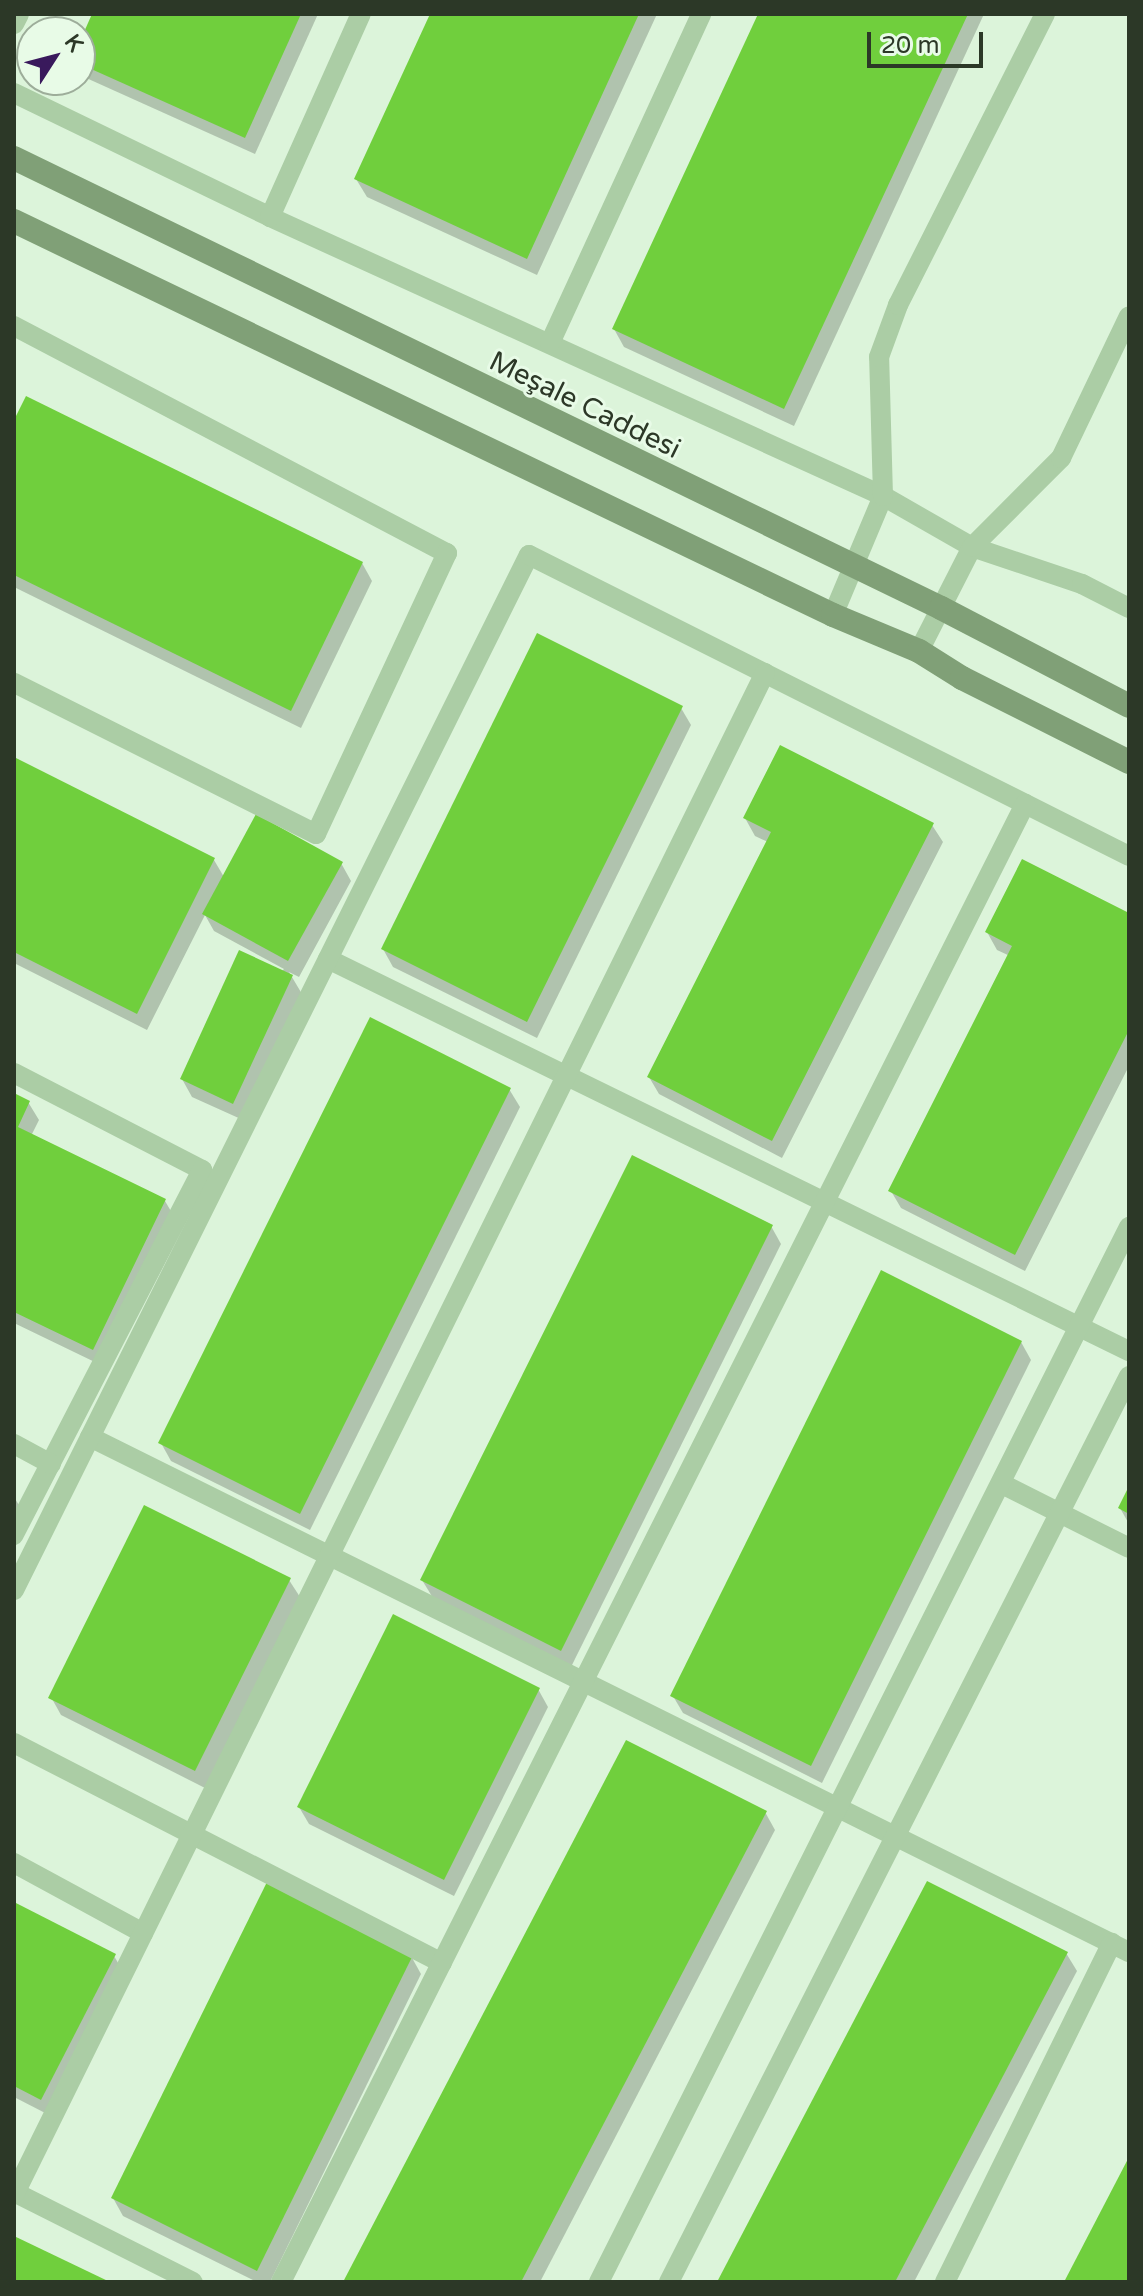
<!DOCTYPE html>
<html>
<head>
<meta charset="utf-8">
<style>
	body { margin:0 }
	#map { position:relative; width:1143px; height:2296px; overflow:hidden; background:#dcf4da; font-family:"Varela Round",sans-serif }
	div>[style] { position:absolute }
	.shadow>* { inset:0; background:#0003 }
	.building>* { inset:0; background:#70cf3d }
	.lane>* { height:20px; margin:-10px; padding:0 10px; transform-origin:10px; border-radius:10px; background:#abcda5 }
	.secondary>* { height:24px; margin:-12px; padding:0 12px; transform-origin:12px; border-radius:12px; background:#80a077 }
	span { translate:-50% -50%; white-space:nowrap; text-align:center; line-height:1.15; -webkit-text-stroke:6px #e8fbe7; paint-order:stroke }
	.street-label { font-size:28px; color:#2c3827 }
	.frame { position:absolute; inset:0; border:16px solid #2c3827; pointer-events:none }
	.north { position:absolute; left:16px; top:16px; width:80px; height:80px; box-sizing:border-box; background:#e8fbe7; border:2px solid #9dad9a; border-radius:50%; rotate:54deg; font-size:22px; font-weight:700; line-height:32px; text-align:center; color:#2c3827 }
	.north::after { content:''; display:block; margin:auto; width:28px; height:36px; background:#39195c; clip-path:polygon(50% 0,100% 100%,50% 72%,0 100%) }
	.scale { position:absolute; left:867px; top:32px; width:116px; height:36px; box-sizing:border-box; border:4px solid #2c3827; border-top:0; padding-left:10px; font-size:24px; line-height:28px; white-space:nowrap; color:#2c3827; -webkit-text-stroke:6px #e8fbe7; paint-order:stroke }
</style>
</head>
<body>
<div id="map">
	<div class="shadow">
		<div style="clip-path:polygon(94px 14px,318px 14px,255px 154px,84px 77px,80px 46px)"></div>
		<div style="clip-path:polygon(432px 14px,657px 14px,537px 275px,367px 197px,356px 179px)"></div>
		<div style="clip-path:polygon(759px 14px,984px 14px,794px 426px,624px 347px,614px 329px)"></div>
		<div style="clip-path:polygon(14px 424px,362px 563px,372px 581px,301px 728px,14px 587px)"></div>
		<div style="clip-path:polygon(681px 708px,691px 725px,537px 1038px,393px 967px,383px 949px)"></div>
		<div style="clip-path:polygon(14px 759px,214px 860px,224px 877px,341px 863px,351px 881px,299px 977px,289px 972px,302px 994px,243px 1120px,192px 1097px,182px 1079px,284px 969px,214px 931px,205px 915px,147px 1030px,14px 963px)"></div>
		<div style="clip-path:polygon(745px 818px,932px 825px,943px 842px,782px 1158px,659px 1094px,649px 1077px,768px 842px,755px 836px)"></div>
		<div style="clip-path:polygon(1129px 916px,1129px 1066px,1025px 1271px,901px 1208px,891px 1191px,1010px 956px,997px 950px,987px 932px)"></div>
		<div style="clip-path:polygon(509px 1089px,520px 1107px,310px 1530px,171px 1461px,161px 1443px)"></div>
		<div style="clip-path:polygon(14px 1095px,28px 1102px,39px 1120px,31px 1136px,165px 1201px,175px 1218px,103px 1366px,14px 1323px)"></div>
		<div style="clip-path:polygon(771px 1226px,781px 1244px,571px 1667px,433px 1598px,422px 1580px)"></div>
		<div style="clip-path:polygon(1021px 1342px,1031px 1360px,822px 1783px,683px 1713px,673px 1696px)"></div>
		<div style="clip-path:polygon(1129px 1490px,1129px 1524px,1120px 1508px)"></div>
		<div style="clip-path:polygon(14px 1497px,23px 1512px,14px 1531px)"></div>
		<div style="clip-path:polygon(289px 1580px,300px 1597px,205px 1788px,61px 1715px,51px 1697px)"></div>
		<div style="clip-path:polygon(538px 1689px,548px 1707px,454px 1896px,309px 1824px,299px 1807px)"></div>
		<div style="clip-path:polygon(765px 1812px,775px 1830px,540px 2282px,346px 2282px)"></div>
		<div style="clip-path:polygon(14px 1904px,114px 1956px,124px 1973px,51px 2116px,14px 2097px)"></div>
		<div style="clip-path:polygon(1066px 1953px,1077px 1971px,914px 2282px,720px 2282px)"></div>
		<div style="clip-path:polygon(411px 1956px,421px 1974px,270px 2282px,257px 2282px,123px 2216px,113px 2198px)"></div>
	</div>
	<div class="building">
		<div style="clip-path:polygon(92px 14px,301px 14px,245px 138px,80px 64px,80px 41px)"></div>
		<div style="clip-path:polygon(430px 14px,639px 14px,527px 259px,354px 179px)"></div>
		<div style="clip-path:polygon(758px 14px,968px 14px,784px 409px,612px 329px)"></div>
		<div style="clip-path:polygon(26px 396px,363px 562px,291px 711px,14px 575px,14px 420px)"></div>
		<div style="clip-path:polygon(537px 633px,683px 706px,527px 1022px,381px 949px)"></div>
		<div style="clip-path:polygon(780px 745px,934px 823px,772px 1141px,647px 1077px,771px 832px,743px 818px)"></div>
		<div style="clip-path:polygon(14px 757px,215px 858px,137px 1014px,14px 952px)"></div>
		<div style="clip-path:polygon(256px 814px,343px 862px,288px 961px,202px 914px)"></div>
		<div style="clip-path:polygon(1022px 859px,1129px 913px,1129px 1030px,1015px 1255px,888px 1191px,1012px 946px,985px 932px)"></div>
		<div style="clip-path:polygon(239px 950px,293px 975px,233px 1104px,180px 1079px)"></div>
		<div style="clip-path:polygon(370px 1017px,511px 1088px,300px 1514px,158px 1443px)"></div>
		<div style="clip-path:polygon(14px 1093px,30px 1101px,18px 1127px,166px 1199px,93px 1350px,14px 1312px)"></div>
		<div style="clip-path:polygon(632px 1155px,773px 1225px,561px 1651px,420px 1580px)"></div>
		<div style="clip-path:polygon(881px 1270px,1022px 1341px,811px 1766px,670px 1696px)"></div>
		<div style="clip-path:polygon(1129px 1486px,1129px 1514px,1118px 1508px)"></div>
		<div style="clip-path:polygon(144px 1505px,291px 1578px,195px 1771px,48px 1698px)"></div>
		<div style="clip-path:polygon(393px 1614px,540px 1688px,444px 1880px,297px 1807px)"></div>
		<div style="clip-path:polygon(626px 1740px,767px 1811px,521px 2282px,343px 2282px)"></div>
		<div style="clip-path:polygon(927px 1881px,1068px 1952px,895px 2282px,717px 2282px)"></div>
		<div style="clip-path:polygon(267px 1882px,413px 1955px,257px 2271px,111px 2198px)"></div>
		<div style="clip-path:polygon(14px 1902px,116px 1954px,41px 2100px,14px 2086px)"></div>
		<div style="clip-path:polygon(1129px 2157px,1129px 2282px,1064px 2282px)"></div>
		<div style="clip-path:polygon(14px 2236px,110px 2282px,14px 2282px)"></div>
	</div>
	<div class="lane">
		<div style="left:14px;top:24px;width:11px;rotate:-63deg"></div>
		<div style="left:14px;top:93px;width:284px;rotate:25.8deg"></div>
		<div style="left:270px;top:217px;width:674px;rotate:24.47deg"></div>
		<div style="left:883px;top:496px;width:103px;rotate:29.8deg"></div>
		<div style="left:972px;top:547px;width:116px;rotate:18.6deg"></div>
		<div style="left:1082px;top:584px;width:53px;rotate:27.1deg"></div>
		<div style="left:270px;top:217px;width:222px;rotate:-65.9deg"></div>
		<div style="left:14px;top:326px;width:489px;rotate:27.7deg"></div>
		<div style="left:447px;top:553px;width:310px;rotate:115deg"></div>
		<div style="left:316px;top:834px;width:338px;rotate:-153.4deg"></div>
		<div style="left:550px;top:343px;width:362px;rotate:-65.3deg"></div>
		<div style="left:833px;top:615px;width:129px;rotate:-67.2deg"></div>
		<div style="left:883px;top:496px;width:139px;rotate:-91.6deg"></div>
		<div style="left:879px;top:357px;width:55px;rotate:-69.9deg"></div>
		<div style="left:898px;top:305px;width:326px;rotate:-63.2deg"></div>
		<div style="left:919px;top:651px;width:117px;rotate:-63deg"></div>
		<div style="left:972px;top:547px;width:126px;rotate:-45deg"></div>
		<div style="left:1061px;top:458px;width:157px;rotate:-64.4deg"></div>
		<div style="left:328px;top:959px;width:892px;rotate:26.08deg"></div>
		<div style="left:14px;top:1073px;width:212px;rotate:27.3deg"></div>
		<div style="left:202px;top:1170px;width:411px;rotate:117.3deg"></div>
		<div style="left:90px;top:1437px;width:1160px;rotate:26.37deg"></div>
		<div style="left:14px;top:1444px;width:42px;rotate:28.4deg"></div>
		<div style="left:1002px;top:1484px;width:142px;rotate:26.7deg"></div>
		<div style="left:14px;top:1590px;width:1156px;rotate:-63.55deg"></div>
		<div style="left:529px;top:555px;width:671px;rotate:26.64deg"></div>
		<div style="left:14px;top:1743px;width:481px;rotate:27.2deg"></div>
		<div style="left:14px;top:1863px;width:147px;rotate:28.5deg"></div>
		<div style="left:14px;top:2192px;width:200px;rotate:26.7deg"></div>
		<div style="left:15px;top:2193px;width:1695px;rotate:-63.74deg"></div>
		<div style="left:281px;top:2282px;width:1655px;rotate:-63.28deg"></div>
		<div style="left:599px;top:2282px;width:1181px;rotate:-63.33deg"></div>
		<div style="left:669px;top:2282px;width:1016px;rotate:-63.08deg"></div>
		<div style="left:945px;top:2282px;width:378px;rotate:-63.8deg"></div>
	</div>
	<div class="secondary">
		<div style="left:14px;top:158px;width:1030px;rotate:25.89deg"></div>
		<div style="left:941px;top:608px;width:212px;rotate:27.5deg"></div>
		<div style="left:14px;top:221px;width:909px;rotate:25.69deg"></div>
		<div style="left:833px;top:615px;width:93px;rotate:22.7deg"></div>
		<div style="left:919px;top:651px;width:51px;rotate:32.1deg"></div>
		<div style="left:962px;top:678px;width:187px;rotate:26.7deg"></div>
	</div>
	<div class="street-label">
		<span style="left:585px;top:405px;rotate:26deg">Meşale Caddesi</span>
	</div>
	<div class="frame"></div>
	<div class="north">K</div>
	<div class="scale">20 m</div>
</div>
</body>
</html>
